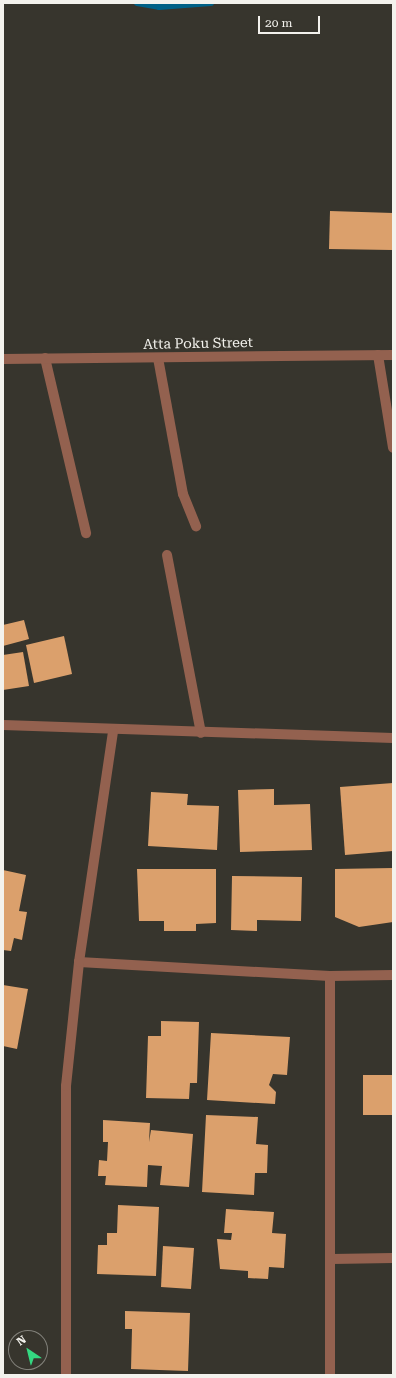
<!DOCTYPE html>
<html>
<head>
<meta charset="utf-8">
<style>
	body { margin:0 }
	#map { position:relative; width:396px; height:1378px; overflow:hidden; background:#37352d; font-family:"Roboto Serif",serif }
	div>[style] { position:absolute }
	.stream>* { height:6px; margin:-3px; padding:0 3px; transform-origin:3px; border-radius:3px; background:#006187 }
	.building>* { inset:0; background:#dba06c }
	.street>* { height:10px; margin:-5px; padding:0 5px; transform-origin:5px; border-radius:5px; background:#93614f }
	span { translate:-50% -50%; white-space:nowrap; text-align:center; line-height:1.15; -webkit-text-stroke:4px #37352d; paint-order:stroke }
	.street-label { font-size:14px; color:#f3f2ed }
	.frame { position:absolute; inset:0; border:4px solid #f3f2ed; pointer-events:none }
	.north { position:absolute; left:8px; top:1330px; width:40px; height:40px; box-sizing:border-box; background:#37352d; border:1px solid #82817a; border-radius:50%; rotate:325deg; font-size:11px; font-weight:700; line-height:16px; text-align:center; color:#f3f2ed }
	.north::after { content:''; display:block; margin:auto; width:14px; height:18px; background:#34d881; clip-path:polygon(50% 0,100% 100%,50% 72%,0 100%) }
	.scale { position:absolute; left:258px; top:16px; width:62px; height:18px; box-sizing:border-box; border:2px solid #f3f2ed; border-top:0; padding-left:5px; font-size:12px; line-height:14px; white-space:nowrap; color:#f3f2ed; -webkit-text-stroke:3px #37352d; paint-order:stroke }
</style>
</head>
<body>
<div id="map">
	<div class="stream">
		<div style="left:137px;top:3px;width:22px;rotate:10deg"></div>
		<div style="left:159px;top:7px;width:52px;rotate:-4.4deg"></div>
	</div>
	<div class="building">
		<div style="clip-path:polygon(330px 211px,393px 213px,392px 250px,329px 249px)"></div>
		<div style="clip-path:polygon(24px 620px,29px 639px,3px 646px,3px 625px)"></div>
		<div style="clip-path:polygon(64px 636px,72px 674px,34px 683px,26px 645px)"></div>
		<div style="clip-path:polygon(23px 652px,29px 686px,3px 690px,3px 655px)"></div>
		<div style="clip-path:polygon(393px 783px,393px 851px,345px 855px,340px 787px)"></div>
		<div style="clip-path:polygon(274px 789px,274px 805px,310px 804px,312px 850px,240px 852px,238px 790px)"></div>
		<div style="clip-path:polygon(151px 792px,188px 794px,187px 805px,219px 806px,217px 850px,148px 846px)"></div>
		<div style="clip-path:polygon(393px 868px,393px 922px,359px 927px,335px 917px,335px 869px)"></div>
		<div style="clip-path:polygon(137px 869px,216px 869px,216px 923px,196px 924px,196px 931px,164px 931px,164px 921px,139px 921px)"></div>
		<div style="clip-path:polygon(3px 870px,26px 875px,19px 911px,27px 912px,22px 940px,14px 938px,11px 951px,3px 950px)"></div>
		<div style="clip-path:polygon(232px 876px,302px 877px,301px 921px,257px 920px,257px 931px,231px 930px)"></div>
		<div style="clip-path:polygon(3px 985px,28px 989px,17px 1049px,3px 1046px)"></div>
		<div style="clip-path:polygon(161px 1021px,199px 1022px,197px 1083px,190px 1083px,189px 1099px,146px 1098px,148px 1036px,161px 1036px)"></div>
		<div style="clip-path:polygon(211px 1033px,290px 1037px,287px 1075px,273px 1074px,269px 1085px,276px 1092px,275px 1104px,207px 1100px)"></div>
		<div style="clip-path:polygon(363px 1075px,393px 1075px,393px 1115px,363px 1115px)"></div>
		<div style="clip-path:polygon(206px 1115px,258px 1117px,256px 1144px,268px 1145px,267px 1173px,255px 1173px,254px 1195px,202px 1192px)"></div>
		<div style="clip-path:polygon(103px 1120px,150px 1123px,149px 1142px,151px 1130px,193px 1134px,189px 1187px,160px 1185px,162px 1166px,148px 1165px,147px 1187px,105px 1185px,106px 1176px,98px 1176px,99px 1160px,107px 1161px,108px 1142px,103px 1142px)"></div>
		<div style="clip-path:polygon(118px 1205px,159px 1207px,156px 1276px,97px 1274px,98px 1245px,107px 1245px,107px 1233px,117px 1233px)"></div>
		<div style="clip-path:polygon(226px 1209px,274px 1212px,272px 1233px,286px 1234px,284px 1268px,269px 1267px,268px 1279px,248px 1278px,248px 1271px,220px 1269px,217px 1239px,231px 1240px,232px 1233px,224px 1233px)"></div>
		<div style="clip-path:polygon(163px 1246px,194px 1248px,191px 1289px,161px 1287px)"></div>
		<div style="clip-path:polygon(125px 1311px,190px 1313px,188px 1371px,131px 1369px,132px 1329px,125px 1329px)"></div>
	</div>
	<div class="street">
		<div style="left:378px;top:355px;width:94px;rotate:80.8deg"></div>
		<div style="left:45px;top:358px;width:180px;rotate:76.8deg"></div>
		<div style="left:158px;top:358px;width:138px;rotate:79.6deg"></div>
		<div style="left:183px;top:494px;width:35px;rotate:68deg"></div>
		<div style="left:3px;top:359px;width:390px;rotate:-0.6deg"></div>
		<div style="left:167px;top:555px;width:181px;rotate:79.2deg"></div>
		<div style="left:3px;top:725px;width:390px;rotate:1.9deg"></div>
		<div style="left:79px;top:962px;width:251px;rotate:3.2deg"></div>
		<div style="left:330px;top:976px;width:63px;rotate:-0.9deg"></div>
		<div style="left:332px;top:1259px;width:61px;rotate:-0.9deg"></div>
		<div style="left:66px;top:1375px;width:289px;rotate:-90deg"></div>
		<div style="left:66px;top:1086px;width:125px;rotate:-84deg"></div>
		<div style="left:79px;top:962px;width:233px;rotate:-81.6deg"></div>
		<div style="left:330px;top:1375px;width:399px;rotate:-90deg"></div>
	</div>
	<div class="street-label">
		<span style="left:198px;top:343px;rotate:-1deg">Atta Poku Street</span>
	</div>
	<div class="frame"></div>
	<div class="north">N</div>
	<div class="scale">20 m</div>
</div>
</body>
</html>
